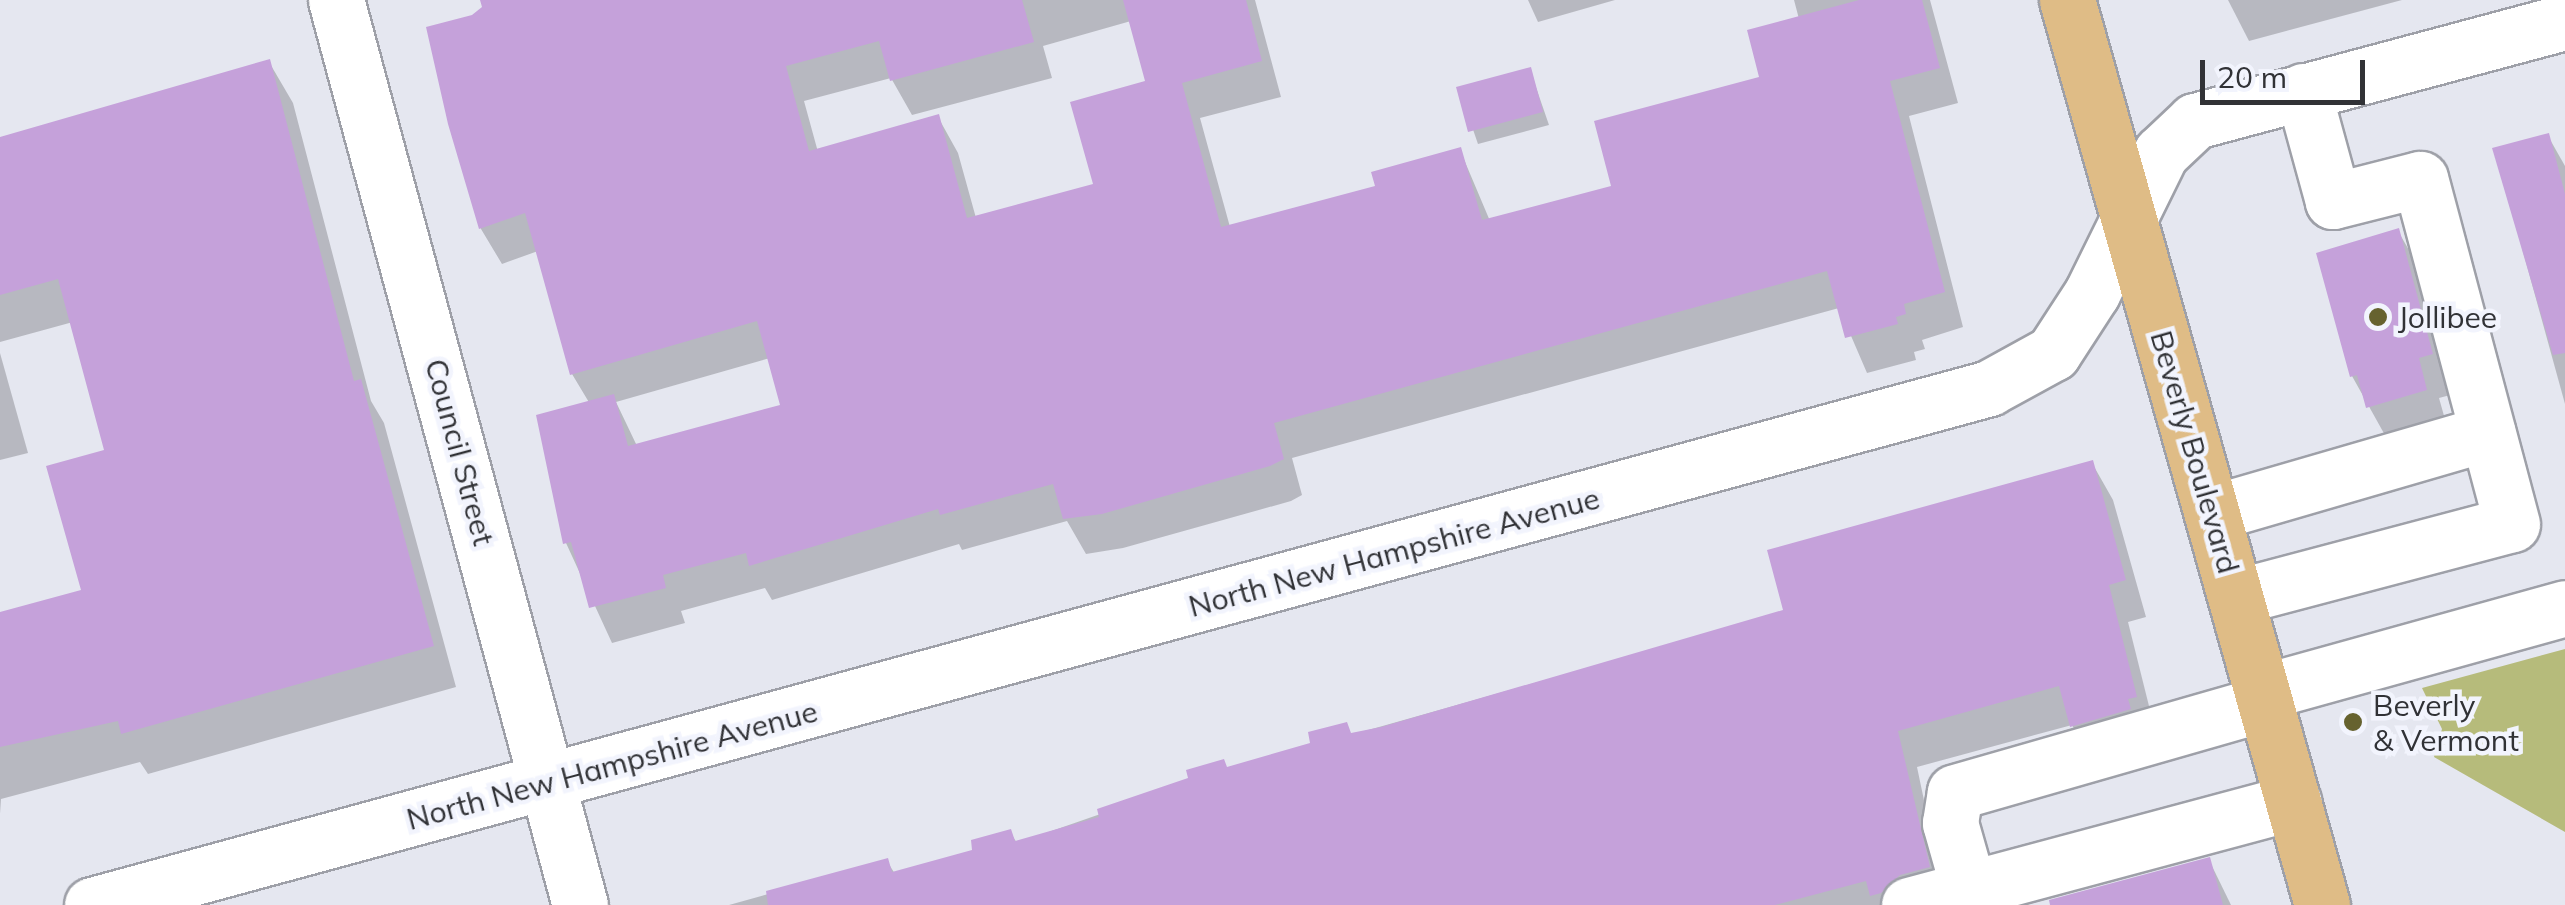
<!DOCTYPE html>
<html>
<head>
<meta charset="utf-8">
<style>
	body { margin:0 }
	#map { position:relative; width:2565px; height:905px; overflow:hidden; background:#e5e7f0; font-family:Mulish,sans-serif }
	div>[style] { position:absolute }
	.green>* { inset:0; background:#b6bb7b }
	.shadow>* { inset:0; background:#0003 }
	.building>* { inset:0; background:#c5a1da }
	.roads { filter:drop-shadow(2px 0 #9ea0a8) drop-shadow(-2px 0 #9ea0a8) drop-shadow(0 2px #9ea0a8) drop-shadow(0 -2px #9ea0a8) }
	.minor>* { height:55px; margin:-27.5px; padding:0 27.5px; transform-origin:27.5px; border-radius:27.5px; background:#fff }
	.major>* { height:55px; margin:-27.5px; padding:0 27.5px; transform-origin:27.5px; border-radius:27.5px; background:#dfbc86 }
	.dots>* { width:28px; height:28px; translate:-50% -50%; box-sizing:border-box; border:5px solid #f2f4fd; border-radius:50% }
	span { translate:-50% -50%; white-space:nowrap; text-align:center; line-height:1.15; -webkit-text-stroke:9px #f2f4fd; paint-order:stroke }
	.poi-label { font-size:30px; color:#313236 }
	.left { translate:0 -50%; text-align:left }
	.street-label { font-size:30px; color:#313236 }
	.scale { position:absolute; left:2200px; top:60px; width:165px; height:45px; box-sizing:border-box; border:5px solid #313236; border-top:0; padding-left:12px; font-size:30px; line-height:35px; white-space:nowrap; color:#313236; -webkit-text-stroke:8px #f2f4fd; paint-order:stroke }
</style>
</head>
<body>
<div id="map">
	<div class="green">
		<div style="clip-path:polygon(2565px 649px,2565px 832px,2434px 757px,2442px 729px,2422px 688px)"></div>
	</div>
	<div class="shadow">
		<div style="clip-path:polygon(evenodd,524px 0,1255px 0,1281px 97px,1200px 118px,1230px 227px,1378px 188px,1460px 150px,1490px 221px,1614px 187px,1762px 78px,1799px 19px,1794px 0,1930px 0,1958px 103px,1909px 116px,1963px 327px,1922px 340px,1925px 349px,1914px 352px,1916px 360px,1867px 373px,1839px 308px,1292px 458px,1302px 495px,1291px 501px,1123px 548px,1086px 554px,1067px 521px,962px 550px,959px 544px,772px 600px,765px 588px,681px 611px,685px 623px,612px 643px,566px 543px,590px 404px,572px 374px,538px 251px,502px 264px,481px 229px,429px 29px,524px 0,1131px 21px,1148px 83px,1096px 186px,976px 218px,958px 153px,938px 117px,818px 152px,804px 101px,891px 78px,912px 115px,1052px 78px,1043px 46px,1131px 21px,524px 0,770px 358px,783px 407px,637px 446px,616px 402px,770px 358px)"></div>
		<div style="clip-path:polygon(1528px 0,1615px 0,1538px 22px)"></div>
		<div style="clip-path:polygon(2228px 0,2402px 0,2249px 41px)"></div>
		<div style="clip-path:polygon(269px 62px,293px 103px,371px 401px,384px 423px,456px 687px,148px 774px,140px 762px,1px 799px,0 814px,0 614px,84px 592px,107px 451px,73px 322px,0 342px,0 141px)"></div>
		<div style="clip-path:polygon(1530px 70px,1549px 125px,1478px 144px,1459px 89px)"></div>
		<div style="clip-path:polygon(2548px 136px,2565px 166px,2565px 404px,2495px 150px)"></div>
		<div style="clip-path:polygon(2398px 231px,2421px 271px,2454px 394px,2439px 398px,2448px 430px,2391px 446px,2352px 376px)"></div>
		<div style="clip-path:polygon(0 353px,28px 453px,0 460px)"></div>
		<div style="clip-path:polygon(2092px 463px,2113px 500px,2146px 617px,2128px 622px,2156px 734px,2093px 762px,2072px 725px,1917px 767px,1946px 905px,729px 905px,887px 861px,895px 874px,975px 852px,1010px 832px,1017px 843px,1227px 770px,1786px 612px)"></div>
		<div style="clip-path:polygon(2209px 860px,2231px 905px,2089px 905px)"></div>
	</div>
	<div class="building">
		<div style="clip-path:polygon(480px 0,1022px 0,1034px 42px,890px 81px,879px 41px,786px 66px,809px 151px,939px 114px,967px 218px,1093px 184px,1070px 102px,1145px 81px,1123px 0,1246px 0,1262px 61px,1182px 83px,1221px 227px,1375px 186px,1371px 172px,1461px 147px,1482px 220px,1611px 186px,1594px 121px,1759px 77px,1747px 30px,1859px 0,1922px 0,1940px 68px,1890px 81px,1945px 292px,1904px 304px,1906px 314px,1896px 317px,1898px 324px,1845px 338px,1827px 271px,1274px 423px,1284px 459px,1270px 466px,1102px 514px,1063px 519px,1053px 484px,940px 515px,938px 509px,749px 566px,746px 553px,663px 575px,666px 588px,589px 608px,571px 542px,563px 544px,536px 415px,614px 394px,628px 446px,780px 405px,757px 321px,570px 375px,525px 213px,479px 229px,448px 124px,426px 27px,472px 15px,482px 7px)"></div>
		<div style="clip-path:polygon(270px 59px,354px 381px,361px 379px,434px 646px,121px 734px,118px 721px,0 747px,0 612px,81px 590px,46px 466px,104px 450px,58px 279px,0 295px,0 137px)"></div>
		<div style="clip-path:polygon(1531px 67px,1543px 112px,1468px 132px,1456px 87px)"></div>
		<div style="clip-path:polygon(2549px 133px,2565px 194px,2565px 353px,2553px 355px,2492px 148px)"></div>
		<div style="clip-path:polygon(2399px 228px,2433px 354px,2419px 358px,2427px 390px,2366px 408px,2357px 375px,2350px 377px,2316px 253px)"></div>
		<div style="clip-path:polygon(2093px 460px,2126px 580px,2109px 585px,2137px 697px,2128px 699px,2131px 709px,2070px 727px,2059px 686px,1898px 731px,1930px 867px,1900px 875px,1881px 893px,1870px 896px,1866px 881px,1775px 905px,768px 905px,766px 891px,888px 858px,892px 872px,972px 850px,971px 840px,1011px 829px,1015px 841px,1099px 817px,1097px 809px,1188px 778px,1186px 770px,1224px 759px,1227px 767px,1310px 743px,1308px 732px,1347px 722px,1351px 733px,1381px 727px,1783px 610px,1767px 550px)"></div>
		<div style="clip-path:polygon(2210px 857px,2223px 905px,2050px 905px,2049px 900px)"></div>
	</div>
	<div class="roads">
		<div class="minor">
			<div style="left:336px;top:0;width:937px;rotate:74.91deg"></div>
			<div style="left:2212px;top:513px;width:287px;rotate:-16.2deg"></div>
			<div style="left:2236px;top:597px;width:285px;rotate:-14.8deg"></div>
			<div style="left:2512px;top:524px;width:357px;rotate:-104.9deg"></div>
			<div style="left:2420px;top:179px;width:90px;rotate:165.8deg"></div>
			<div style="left:2333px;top:201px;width:114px;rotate:-105.3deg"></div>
			<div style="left:2263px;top:692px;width:313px;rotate:-15.5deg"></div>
			<div style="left:1969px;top:890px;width:70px;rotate:-105.8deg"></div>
			<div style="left:1950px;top:823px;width:31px;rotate:-81deg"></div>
			<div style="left:1955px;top:792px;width:323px;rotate:-16deg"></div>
			<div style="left:92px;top:905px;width:1966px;rotate:-15.24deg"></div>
			<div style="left:1989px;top:388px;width:73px;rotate:-28.7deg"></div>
			<div style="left:2053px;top:353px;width:72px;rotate:-57deg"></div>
			<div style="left:2092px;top:293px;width:156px;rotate:-63.8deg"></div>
			<div style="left:2161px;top:153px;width:47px;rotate:-43.3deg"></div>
			<div style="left:2195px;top:121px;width:383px;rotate:-15deg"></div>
			<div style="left:1909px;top:905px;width:398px;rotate:-15deg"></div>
		</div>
		<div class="major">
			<div style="left:2067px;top:0;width:940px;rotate:74.26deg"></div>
		</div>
	</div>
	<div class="dots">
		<div style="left:2378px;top:317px;background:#66622f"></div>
		<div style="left:2353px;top:722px;background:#66622f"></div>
	</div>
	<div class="poi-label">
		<span class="left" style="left:2398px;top:317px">Jollibee</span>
		<span class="left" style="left:2373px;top:722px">Beverly<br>&amp; Vermont</span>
	</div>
	<div class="street-label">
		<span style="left:460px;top:452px;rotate:75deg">Council Street</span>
		<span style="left:2195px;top:452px;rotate:74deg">Beverly Boulevard</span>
		<span style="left:1394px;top:552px;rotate:-15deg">North New Hampshire Avenue</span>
		<span style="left:612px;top:765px;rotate:-15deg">North New Hampshire Avenue</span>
	</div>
	<div class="scale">20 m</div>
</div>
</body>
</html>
